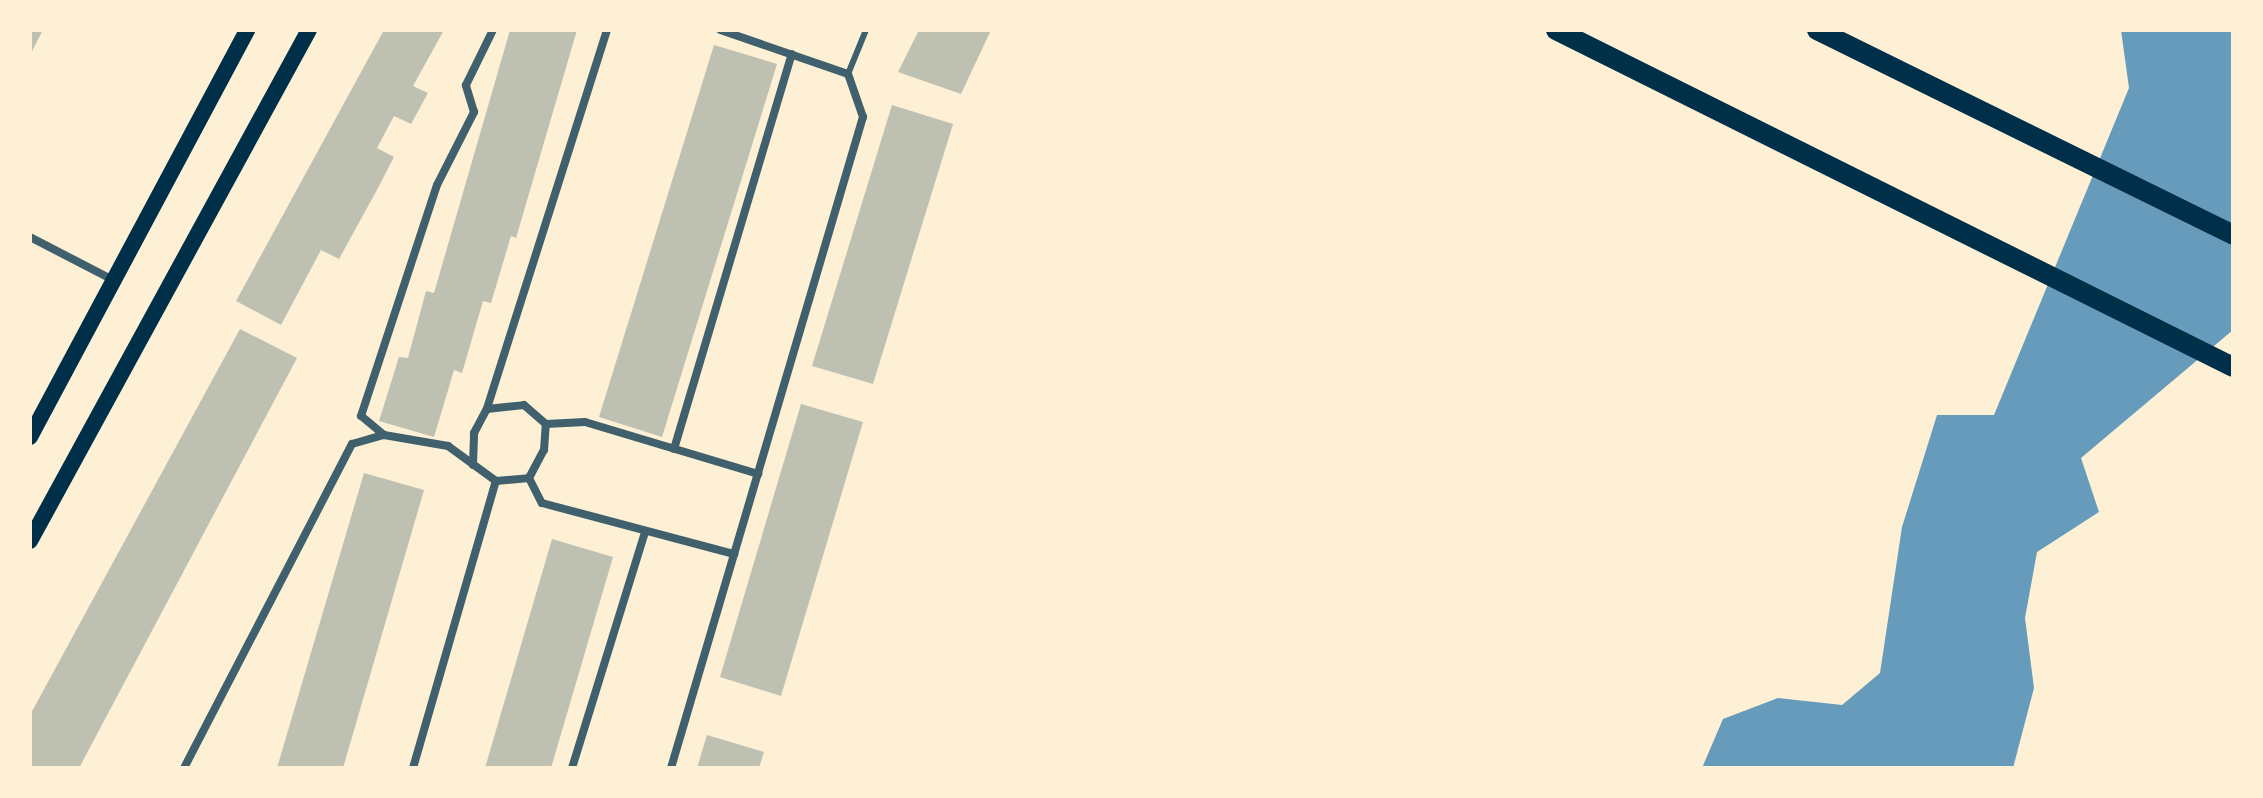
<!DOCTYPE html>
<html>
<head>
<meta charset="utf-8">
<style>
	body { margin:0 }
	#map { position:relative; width:2263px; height:798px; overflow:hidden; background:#fdf0d5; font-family:Helvetica,sans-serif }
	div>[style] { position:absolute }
	.water>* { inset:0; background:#669bbc }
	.building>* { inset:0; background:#bec0b2 }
	.service>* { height:6px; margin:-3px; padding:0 3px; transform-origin:3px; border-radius:3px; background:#3f606c }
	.minor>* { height:8px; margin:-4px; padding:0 4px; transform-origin:4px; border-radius:4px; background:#3f606c }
	.secondary>* { height:16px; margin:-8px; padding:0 8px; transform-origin:8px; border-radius:8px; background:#003049 }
	.primary>* { height:20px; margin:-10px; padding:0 10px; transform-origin:10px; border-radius:10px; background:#003049 }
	span { translate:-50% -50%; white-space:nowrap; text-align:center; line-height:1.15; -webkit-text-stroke:8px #fdf0d5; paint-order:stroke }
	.frame { position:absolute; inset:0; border:32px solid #fdf0d5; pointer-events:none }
</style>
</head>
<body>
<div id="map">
	<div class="water">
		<div style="clip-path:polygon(2121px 30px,2233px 30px,2233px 330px,2081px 458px,2099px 512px,2037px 552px,2025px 618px,2034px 688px,2013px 768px,1702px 768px,1723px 719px,1778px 698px,1842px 705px,1880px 673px,1902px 527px,1937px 415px,1994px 415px,2129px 88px)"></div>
	</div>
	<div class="building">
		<div style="clip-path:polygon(30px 30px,43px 30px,30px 55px)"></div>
		<div style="clip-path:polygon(384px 30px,444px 30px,413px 86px,428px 93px,411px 124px,394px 116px,377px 148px,394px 157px,378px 188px,339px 259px,321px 250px,281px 325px,236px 301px)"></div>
		<div style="clip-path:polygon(510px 30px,577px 30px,516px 238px,511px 236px,491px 303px,483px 301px,462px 373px,454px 370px,434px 437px,379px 421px,399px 357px,408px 358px,426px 291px,434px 293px)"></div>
		<div style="clip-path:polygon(919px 30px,991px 30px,961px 94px,898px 72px)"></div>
		<div style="clip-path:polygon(714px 45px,777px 64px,662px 437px,599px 417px)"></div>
		<div style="clip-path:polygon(892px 105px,953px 124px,873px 384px,812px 366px)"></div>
		<div style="clip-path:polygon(240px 329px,297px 358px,79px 768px,30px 768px,30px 715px)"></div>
		<div style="clip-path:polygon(801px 404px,863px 422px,781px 696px,720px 677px)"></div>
		<div style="clip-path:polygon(364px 473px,424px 490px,343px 768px,277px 768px)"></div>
		<div style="clip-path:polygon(552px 539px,613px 557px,551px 768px,485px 768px)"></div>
		<div style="clip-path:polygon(707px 735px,764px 752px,759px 768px,697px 768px)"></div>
	</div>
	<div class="service">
		<div style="left:848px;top:74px;width:48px;rotate:-67.8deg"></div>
	</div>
	<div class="minor">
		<div style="left:607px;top:30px;width:398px;rotate:107.6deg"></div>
		<div style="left:487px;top:409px;width:37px;rotate:-6deg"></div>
		<div style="left:524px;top:405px;width:29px;rotate:41deg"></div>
		<div style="left:546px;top:424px;width:39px;rotate:-3deg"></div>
		<div style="left:585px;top:422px;width:181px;rotate:16.7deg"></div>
		<div style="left:30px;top:237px;width:93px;rotate:27.4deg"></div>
		<div style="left:384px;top:435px;width:30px;rotate:-140deg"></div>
		<div style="left:361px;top:416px;width:243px;rotate:-71.8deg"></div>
		<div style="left:437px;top:185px;width:82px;rotate:-63.1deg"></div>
		<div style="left:474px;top:112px;width:28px;rotate:-107deg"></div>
		<div style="left:466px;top:85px;width:61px;rotate:-63.9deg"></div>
		<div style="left:674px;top:449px;width:412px;rotate:-73.4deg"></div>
		<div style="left:473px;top:465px;width:32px;rotate:-88deg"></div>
		<div style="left:474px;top:433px;width:27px;rotate:-62deg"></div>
		<div style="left:529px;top:478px;width:28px;rotate:63deg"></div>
		<div style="left:542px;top:503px;width:199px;rotate:14.9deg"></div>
		<div style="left:184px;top:768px;width:365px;rotate:-62.6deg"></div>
		<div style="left:352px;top:444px;width:33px;rotate:-16deg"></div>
		<div style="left:384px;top:435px;width:65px;rotate:9.8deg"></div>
		<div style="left:448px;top:446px;width:59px;rotate:36.1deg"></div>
		<div style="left:413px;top:768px;width:299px;rotate:-73.9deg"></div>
		<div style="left:496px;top:481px;width:33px;rotate:-5deg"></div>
		<div style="left:529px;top:478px;width:32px;rotate:-62deg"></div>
		<div style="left:544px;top:450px;width:26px;rotate:-86deg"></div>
		<div style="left:572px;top:768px;width:244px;rotate:-72.8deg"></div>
		<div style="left:671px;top:768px;width:679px;rotate:-73.57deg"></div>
		<div style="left:863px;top:117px;width:46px;rotate:-109.2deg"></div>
		<div style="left:848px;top:74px;width:135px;rotate:-161deg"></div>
	</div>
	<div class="secondary">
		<div style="left:30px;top:437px;width:461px;rotate:-61.9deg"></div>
		<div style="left:30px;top:541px;width:582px;rotate:-61.37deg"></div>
	</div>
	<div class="primary">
		<div style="left:1556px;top:30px;width:756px;rotate:26.46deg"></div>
		<div style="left:1817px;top:30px;width:464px;rotate:26.2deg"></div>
	</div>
	<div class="frame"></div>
</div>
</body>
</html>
